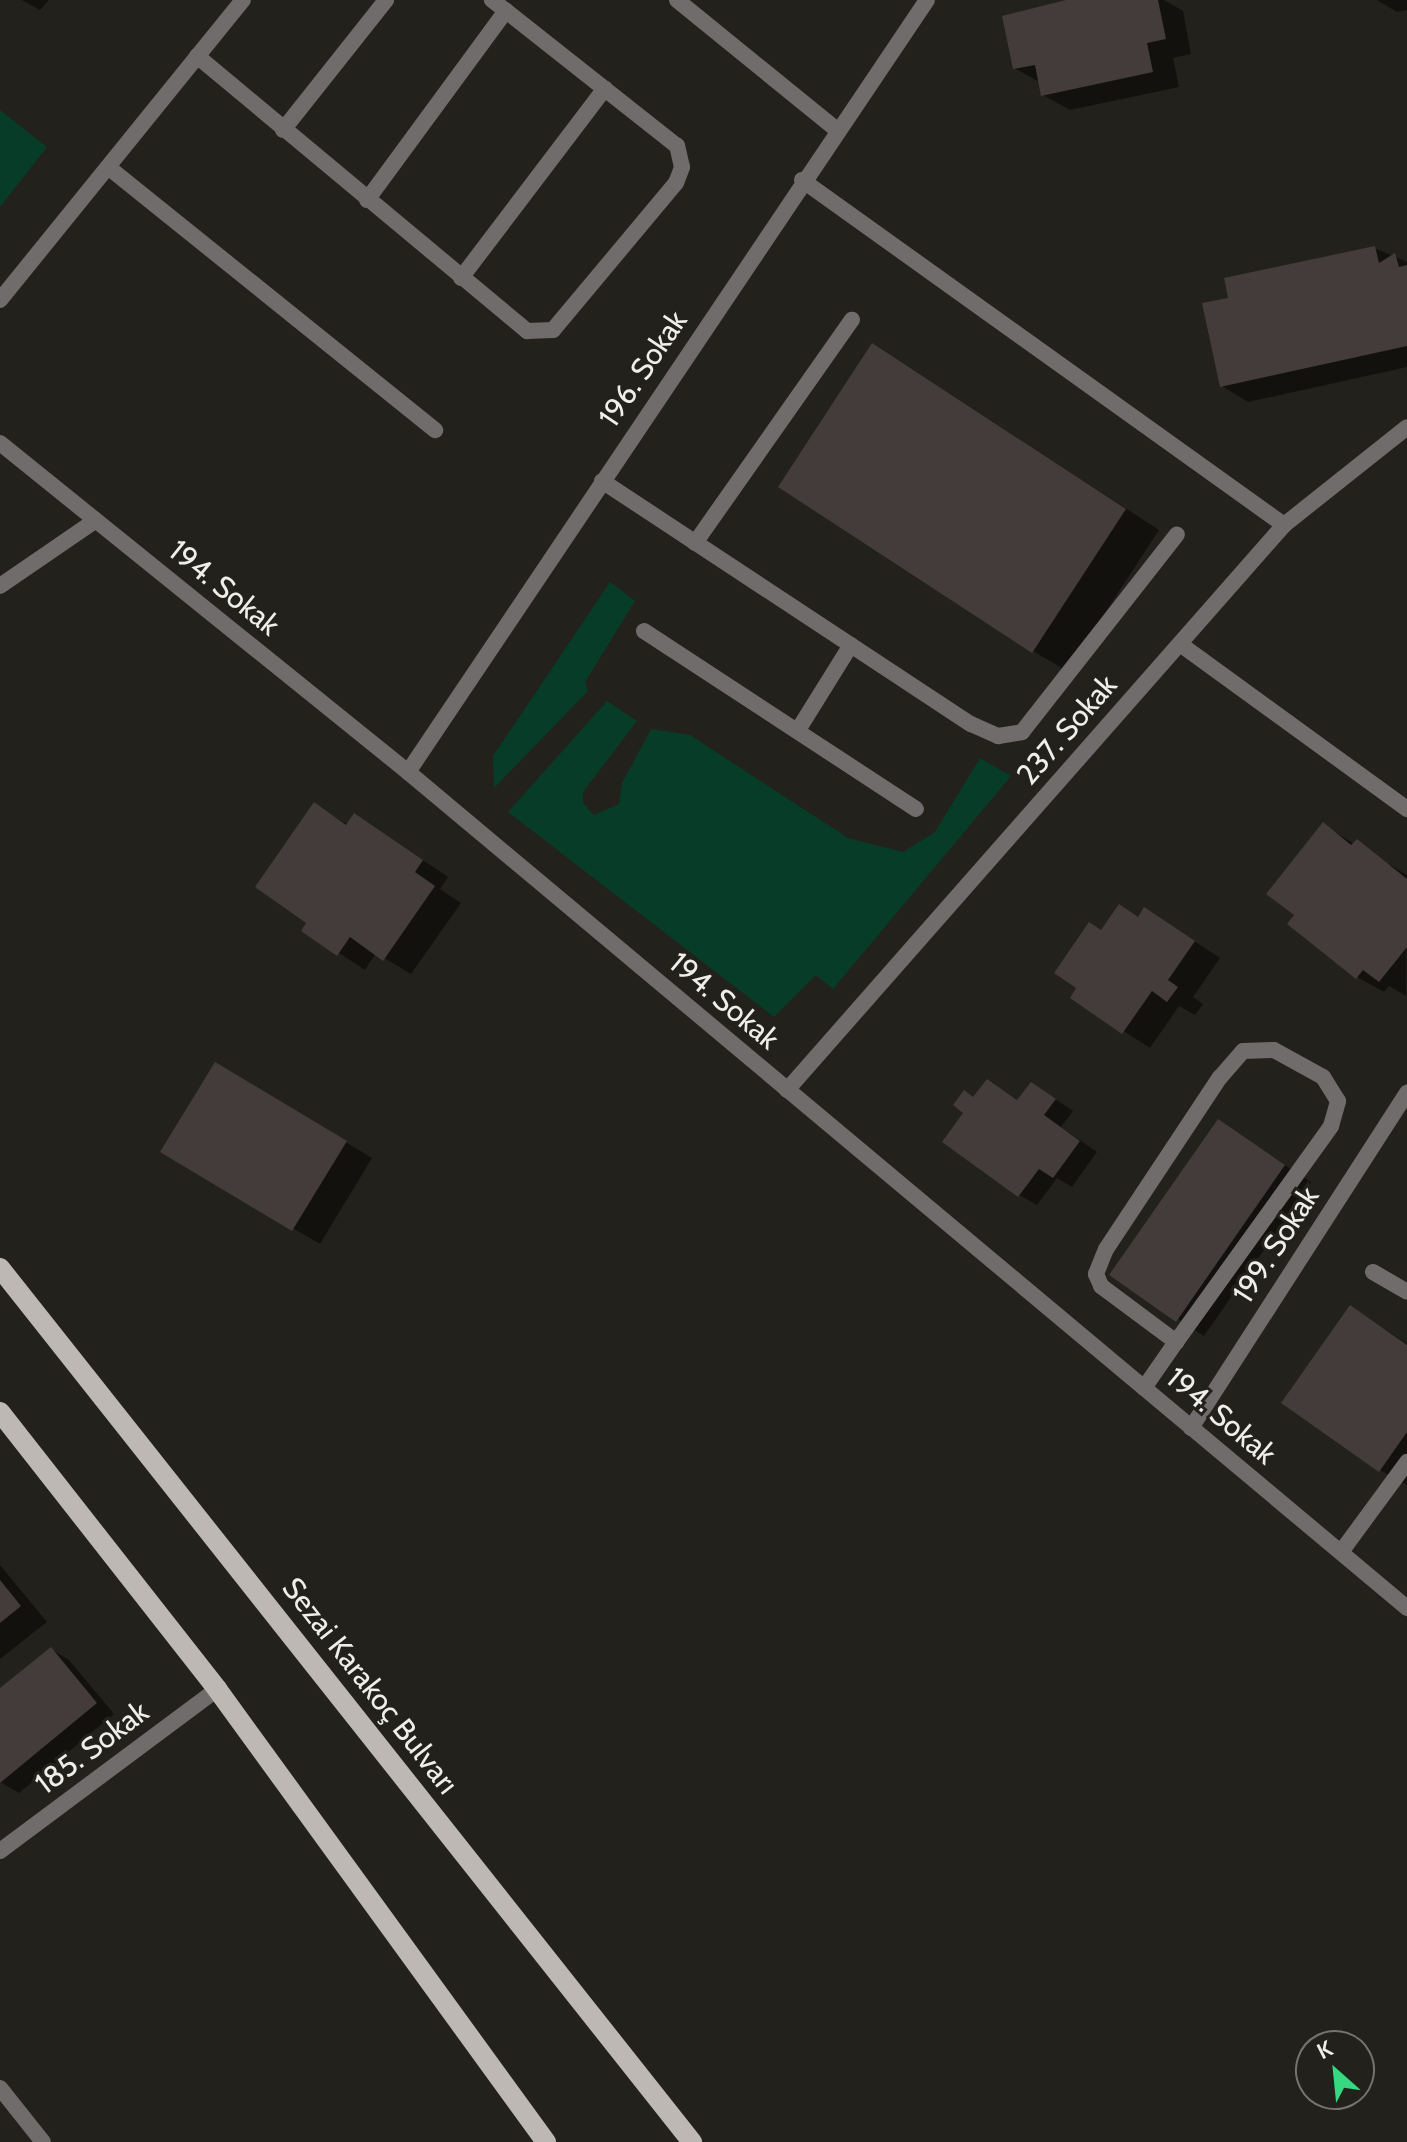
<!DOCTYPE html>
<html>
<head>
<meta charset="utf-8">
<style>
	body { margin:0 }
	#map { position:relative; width:1407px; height:2142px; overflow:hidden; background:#23211c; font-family:Cabin,sans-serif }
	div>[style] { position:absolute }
	.green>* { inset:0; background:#073c28 }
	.shadow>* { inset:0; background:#0007 }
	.building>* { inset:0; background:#433c3b }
	.lane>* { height:16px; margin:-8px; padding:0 8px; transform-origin:8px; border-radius:8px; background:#6f6c6b }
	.street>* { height:16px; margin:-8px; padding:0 8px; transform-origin:8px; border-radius:8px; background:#6f6c6b }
	.primary>* { height:20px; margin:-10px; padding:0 10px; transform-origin:10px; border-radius:10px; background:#beb8b5 }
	span { translate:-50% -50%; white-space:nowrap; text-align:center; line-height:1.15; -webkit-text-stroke:6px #23211c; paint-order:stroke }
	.street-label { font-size:30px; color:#efeeeb }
	.north { position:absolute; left:1295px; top:2030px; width:80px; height:80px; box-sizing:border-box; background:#23211c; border:2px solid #75736f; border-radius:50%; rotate:333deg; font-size:22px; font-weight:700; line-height:32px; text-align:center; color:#efeeeb }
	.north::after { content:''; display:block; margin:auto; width:28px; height:36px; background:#36d881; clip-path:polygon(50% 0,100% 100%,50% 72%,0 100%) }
</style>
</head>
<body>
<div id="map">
	<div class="green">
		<div style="clip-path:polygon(0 110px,47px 147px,0 207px)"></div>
		<div style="clip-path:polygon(610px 582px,635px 601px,585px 682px,588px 691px,494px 788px,493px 756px)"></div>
		<div style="clip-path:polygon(607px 701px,637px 721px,583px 792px,583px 803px,594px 815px,619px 804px,622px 783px,651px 729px,690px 735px,848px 838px,903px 852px,935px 832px,980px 758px,1011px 776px,833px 989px,816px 975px,774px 1017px,508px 812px)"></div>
	</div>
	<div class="shadow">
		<div style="clip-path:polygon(22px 0,49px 0,40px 10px)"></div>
		<div style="clip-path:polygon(1069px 0,1164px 0,1183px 11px,1191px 54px,1173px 58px,1179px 87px,1070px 110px,1043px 95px,1041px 83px,1014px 68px)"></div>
		<div style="clip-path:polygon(1377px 0,1407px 0,1407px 10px,1397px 12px)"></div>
		<div style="clip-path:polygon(1374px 248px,1407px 262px,1407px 367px,1248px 402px,1222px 386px,1230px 299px)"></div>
		<div style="clip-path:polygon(907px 366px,1159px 530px,1067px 671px,1033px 651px)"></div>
		<div style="clip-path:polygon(315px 805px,348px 825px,355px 815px,448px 877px,440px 889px,461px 903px,411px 974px,376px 953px,365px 970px,304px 930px,309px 922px)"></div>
		<div style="clip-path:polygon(1323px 825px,1407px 875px,1406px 996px,1389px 986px,1384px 992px,1357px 977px,1290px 924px)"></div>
		<div style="clip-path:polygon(1145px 909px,1220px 958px,1193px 997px,1203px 1004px,1195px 1015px,1179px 1006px,1150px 1048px,1072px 998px,1102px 932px,1140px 918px)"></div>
		<div style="clip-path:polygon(242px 1080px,372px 1158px,320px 1244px,163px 1151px)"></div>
		<div style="clip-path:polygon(988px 1081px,1019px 1101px,1049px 1095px,1073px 1111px,1061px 1127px,1097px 1152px,1072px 1187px,1057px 1178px,1037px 1205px,1019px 1195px,974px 1099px)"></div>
		<div style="clip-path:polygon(1219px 1122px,1311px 1182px,1204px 1336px,1111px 1275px)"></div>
		<div style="clip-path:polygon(1351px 1307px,1407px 1344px,1407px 1485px,1380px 1470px)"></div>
		<div style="clip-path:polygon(0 1565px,47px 1622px,0 1659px)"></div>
		<div style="clip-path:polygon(51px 1649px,69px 1660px,114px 1714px,19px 1793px,0 1782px,0 1690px)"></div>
	</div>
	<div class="building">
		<div style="clip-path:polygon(1066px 0,1158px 0,1166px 39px,1147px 43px,1153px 72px,1041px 96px,1035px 65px,1013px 69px,1002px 16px)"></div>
		<div style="clip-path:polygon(1375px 246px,1379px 263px,1395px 253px,1399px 267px,1407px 265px,1407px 346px,1220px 387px,1202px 303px,1228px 298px,1224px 278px)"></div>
		<div style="clip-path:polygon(872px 343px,1126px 509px,1032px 653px,778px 487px)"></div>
		<div style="clip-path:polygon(314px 802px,346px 825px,354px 813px,423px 860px,415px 872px,435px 886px,383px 961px,350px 937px,337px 956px,301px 931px,306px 923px,255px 887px)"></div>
		<div style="clip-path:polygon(1323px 822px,1351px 845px,1357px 839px,1407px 879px,1407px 947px,1379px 982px,1363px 970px,1356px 979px,1287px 924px,1294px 915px,1266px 894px)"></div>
		<div style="clip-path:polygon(1119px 904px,1138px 917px,1144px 907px,1195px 941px,1168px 980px,1178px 987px,1167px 1002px,1152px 991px,1122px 1034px,1070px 998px,1076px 988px,1054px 973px,1089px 922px,1101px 930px)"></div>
		<div style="clip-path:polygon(215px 1062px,347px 1141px,292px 1231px,160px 1152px)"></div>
		<div style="clip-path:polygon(987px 1079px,1017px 1100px,1031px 1082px,1056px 1099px,1044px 1115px,1080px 1141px,1053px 1178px,1039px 1169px,1018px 1197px,942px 1142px,963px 1113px,953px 1105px,964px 1090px,973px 1097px)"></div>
		<div style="clip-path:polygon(1218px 1119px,1285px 1165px,1176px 1322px,1109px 1275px)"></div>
		<div style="clip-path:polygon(1350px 1305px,1407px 1345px,1407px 1432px,1379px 1472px,1281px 1403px)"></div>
		<div style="clip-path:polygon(0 1580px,21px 1606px,0 1623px)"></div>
		<div style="clip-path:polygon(51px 1647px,97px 1703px,0 1783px,0 1688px)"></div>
	</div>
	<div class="lane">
		<div style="left:677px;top:0;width:205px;rotate:39.1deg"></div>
		<div style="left:197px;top:56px;width:430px;rotate:39.8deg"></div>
		<div style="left:527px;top:331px;width:26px;rotate:-2deg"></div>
		<div style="left:553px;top:330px;width:192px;rotate:-50.1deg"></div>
		<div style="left:676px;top:183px;width:17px;rotate:-69deg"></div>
		<div style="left:682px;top:167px;width:22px;rotate:-103deg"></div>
		<div style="left:677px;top:146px;width:236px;rotate:-141.7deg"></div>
		<div style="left:283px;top:130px;width:166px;rotate:-51.6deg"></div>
		<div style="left:108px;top:167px;width:420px;rotate:38.8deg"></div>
		<div style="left:367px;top:200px;width:235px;rotate:-53.7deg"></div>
		<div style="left:461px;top:278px;width:238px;rotate:-52.8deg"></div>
		<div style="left:0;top:300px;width:386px;rotate:-51deg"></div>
		<div style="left:602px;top:481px;width:442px;rotate:33.4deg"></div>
		<div style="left:971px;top:724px;width:30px;rotate:24deg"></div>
		<div style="left:998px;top:736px;width:24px;rotate:-9deg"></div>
		<div style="left:1022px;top:732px;width:251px;rotate:-51.9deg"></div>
		<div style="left:695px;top:543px;width:273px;rotate:-54.9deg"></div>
		<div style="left:0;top:586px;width:116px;rotate:-34.5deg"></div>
		<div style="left:644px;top:631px;width:325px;rotate:33.2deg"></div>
		<div style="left:798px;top:730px;width:100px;rotate:-58.1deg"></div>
		<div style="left:1373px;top:1272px;width:39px;rotate:30deg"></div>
		<div style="left:1144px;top:1388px;width:56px;rotate:-55.2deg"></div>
		<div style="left:1176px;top:1342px;width:266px;rotate:-54.3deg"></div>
		<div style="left:1331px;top:1126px;width:26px;rotate:-74deg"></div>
		<div style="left:1338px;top:1101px;width:28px;rotate:-122deg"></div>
		<div style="left:1323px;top:1077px;width:56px;rotate:-151.1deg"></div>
		<div style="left:1274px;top:1050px;width:31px;rotate:178deg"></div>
		<div style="left:1243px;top:1051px;width:35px;rotate:131deg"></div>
		<div style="left:1220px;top:1077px;width:206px;rotate:123.5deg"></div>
		<div style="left:1106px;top:1249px;width:27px;rotate:112deg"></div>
		<div style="left:1096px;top:1274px;width:13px;rotate:67deg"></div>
		<div style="left:1101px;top:1286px;width:94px;rotate:36.7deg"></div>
		<div style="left:1341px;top:1552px;width:112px;rotate:-53.7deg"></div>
	</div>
	<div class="street">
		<div style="left:802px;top:180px;width:593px;rotate:35.59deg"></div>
		<div style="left:0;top:443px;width:524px;rotate:38.88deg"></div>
		<div style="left:408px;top:772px;width:1303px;rotate:39.92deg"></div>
		<div style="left:1180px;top:644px;width:281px;rotate:36deg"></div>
		<div style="left:408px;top:772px;width:930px;rotate:-56.09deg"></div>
		<div style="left:787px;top:1090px;width:752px;rotate:-48.66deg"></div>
		<div style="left:1284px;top:525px;width:157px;rotate:-38.5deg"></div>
		<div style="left:1191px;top:1428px;width:399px;rotate:-57.2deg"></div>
		<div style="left:0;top:1851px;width:271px;rotate:-36.7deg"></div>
		<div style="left:0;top:2088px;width:69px;rotate:51.5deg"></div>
	</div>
	<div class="primary">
		<div style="left:0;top:1268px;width:1115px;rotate:51.63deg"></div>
		<div style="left:0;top:1412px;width:352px;rotate:51.9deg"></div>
		<div style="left:217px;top:1689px;width:560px;rotate:54.01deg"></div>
	</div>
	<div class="street-label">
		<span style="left:643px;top:369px;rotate:-56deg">196. Sokak</span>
		<span style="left:224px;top:588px;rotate:39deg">194. Sokak</span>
		<span style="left:1067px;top:730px;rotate:-49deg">237. Sokak</span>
		<span style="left:724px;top:1001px;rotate:40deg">194. Sokak</span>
		<span style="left:1276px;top:1245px;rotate:-57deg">199. Sokak</span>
		<span style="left:1221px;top:1416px;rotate:40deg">194. Sokak</span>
		<span style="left:370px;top:1686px;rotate:52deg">Sezai Karakoç Bulvarı</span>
		<span style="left:92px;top:1748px;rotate:-37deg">185. Sokak</span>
	</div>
	<div class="north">K</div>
</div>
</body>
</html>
